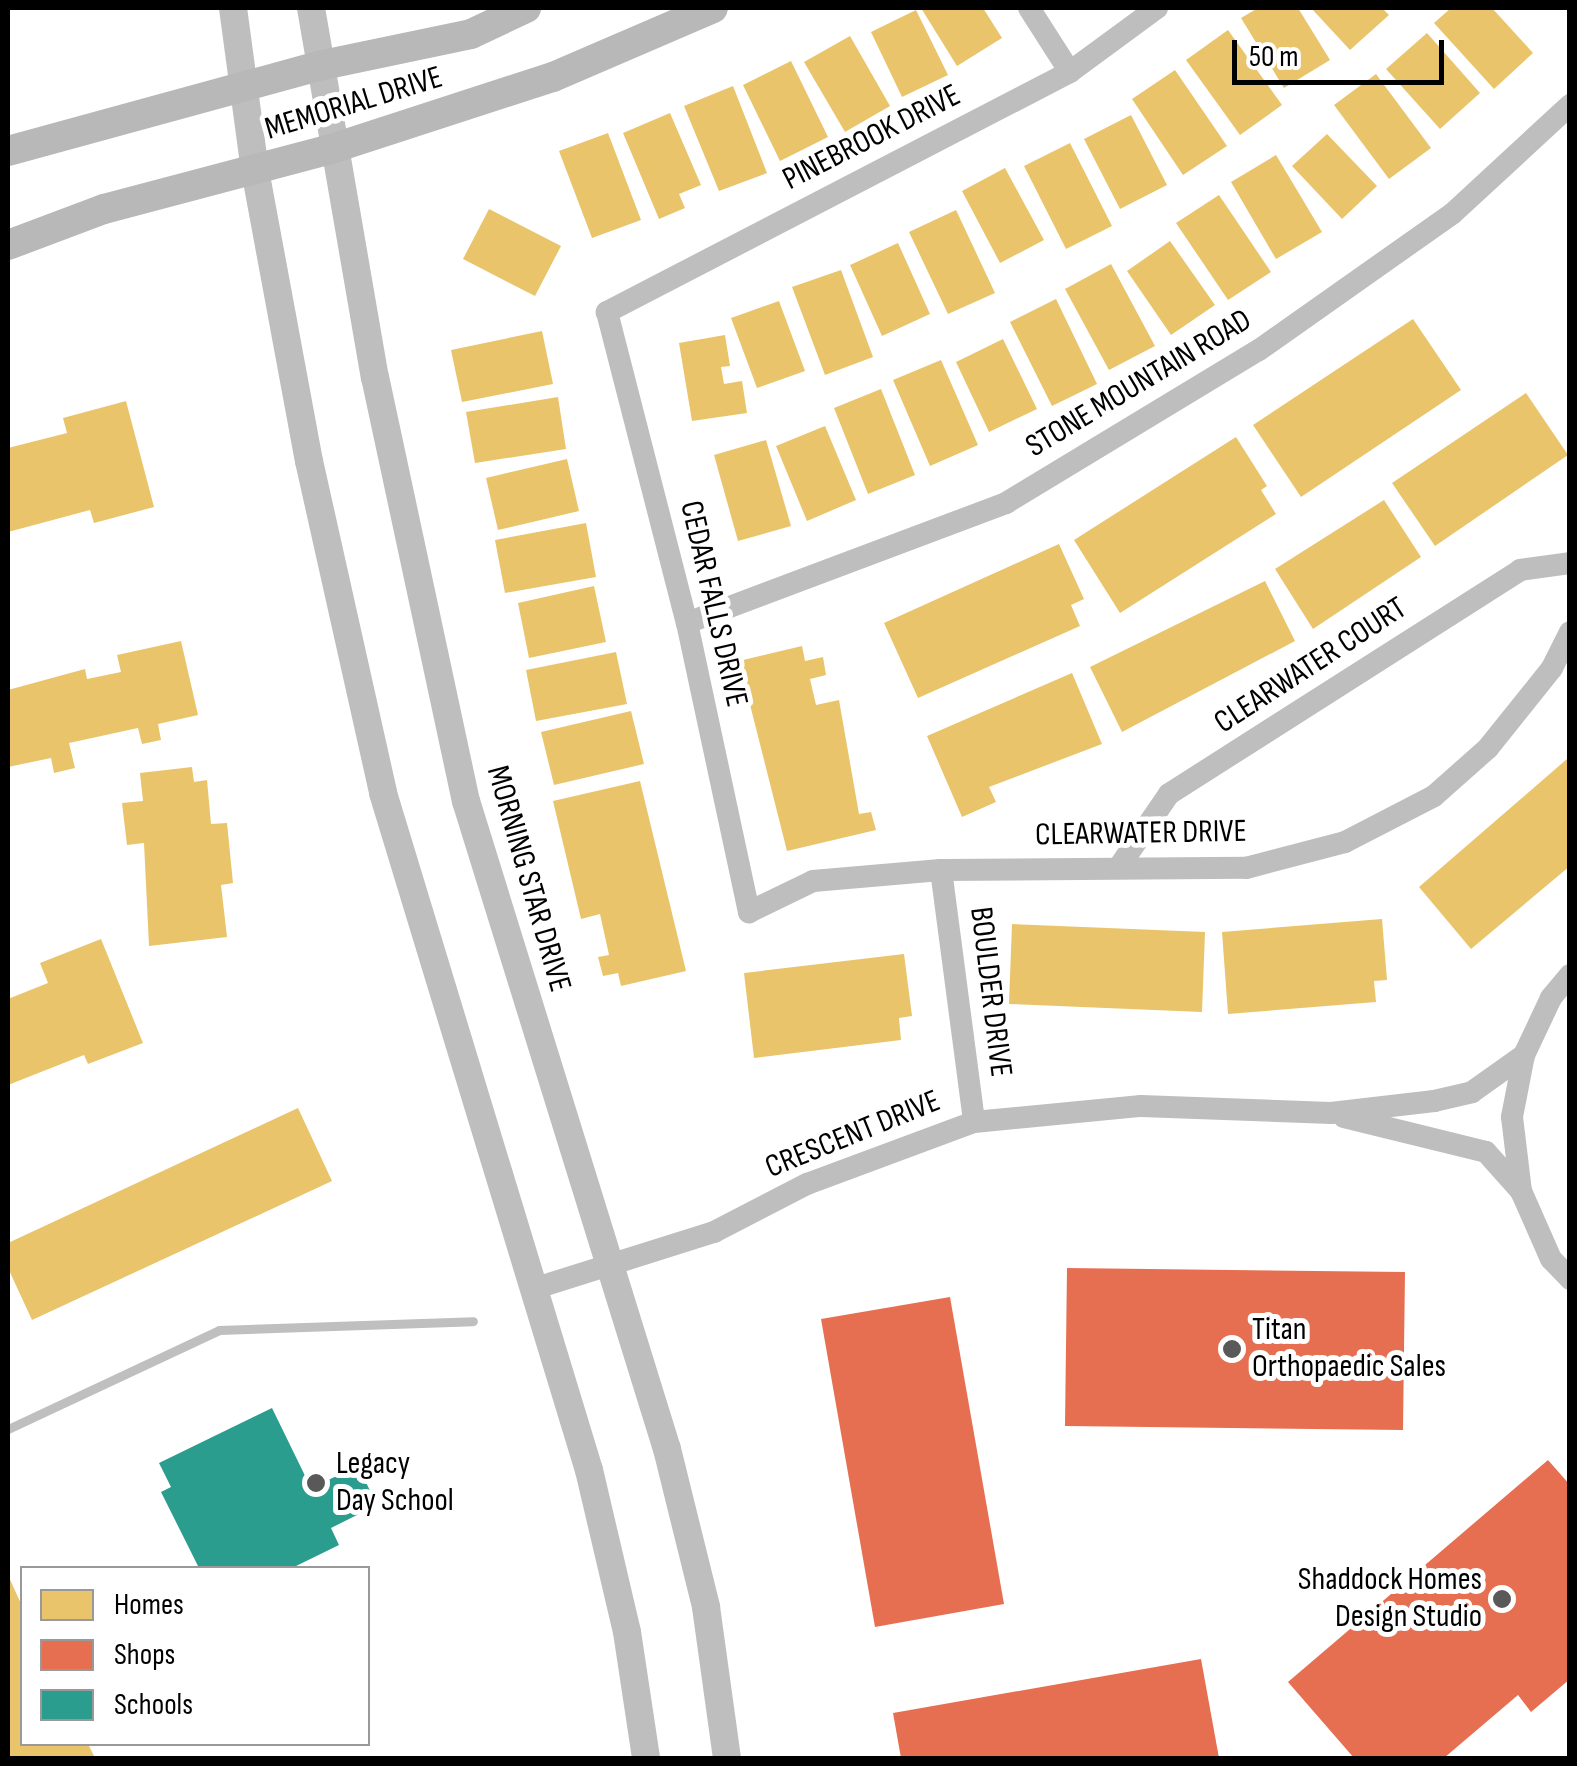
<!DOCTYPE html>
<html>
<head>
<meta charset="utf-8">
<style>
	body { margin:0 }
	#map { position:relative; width:1577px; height:1766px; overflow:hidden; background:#fff; font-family:"Sofia Sans Condensed",sans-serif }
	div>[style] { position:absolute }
	.homes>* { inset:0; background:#e9c46a }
	.shops>* { inset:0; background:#e76f51 }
	.schools>* { inset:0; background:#2a9d8f }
	.stream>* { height:9px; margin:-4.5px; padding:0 4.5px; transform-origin:4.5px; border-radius:4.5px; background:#bfbfbf }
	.minor>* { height:22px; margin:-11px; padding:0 11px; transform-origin:11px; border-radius:11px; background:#bebebe }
	.tertiary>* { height:28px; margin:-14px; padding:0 14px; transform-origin:14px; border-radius:14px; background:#bebebe }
	.secondary>* { height:30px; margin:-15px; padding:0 15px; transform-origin:15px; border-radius:15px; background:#b8b8b8 }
	.dots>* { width:28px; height:28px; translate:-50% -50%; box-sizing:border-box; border:5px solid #fff; border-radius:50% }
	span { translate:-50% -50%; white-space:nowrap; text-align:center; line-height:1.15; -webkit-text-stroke:10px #fff; paint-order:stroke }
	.street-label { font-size:32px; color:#000 }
	.poi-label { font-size:32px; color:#000 }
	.left { translate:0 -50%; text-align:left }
	.right { translate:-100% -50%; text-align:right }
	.frame { position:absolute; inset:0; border:10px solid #000; pointer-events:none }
	.legend { position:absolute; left:20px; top:1566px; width:350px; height:180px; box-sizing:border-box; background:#fff; border:2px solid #999; margin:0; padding:12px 18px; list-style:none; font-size:30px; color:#000 }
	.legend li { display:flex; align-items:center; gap:20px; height:50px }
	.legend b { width:50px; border:2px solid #999 }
	.scale { position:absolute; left:1232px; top:40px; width:212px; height:45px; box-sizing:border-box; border:5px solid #000; border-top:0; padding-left:12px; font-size:30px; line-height:35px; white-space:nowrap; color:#000; -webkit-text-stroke:8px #fff; paint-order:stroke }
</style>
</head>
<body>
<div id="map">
	<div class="homes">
		<div style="clip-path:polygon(921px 8px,983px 8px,1002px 38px,957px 66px)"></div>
		<div style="clip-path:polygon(1258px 8px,1298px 8px,1330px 60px,1284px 88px,1241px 18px)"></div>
		<div style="clip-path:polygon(1311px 8px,1382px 8px,1389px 15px,1350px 50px)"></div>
		<div style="clip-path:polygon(1451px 8px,1492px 8px,1533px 53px,1494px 89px,1434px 23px)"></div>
		<div style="clip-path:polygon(916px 10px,948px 75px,902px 97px,871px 32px)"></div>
		<div style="clip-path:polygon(1228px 30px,1282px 105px,1240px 135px,1186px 60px)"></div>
		<div style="clip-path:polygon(1427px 33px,1480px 93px,1440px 129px,1386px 69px)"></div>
		<div style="clip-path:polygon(850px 36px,890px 106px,845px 132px,804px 62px)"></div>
		<div style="clip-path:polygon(791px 61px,828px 137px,780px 161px,743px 85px)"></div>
		<div style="clip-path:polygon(1175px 70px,1227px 146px,1183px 175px,1132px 99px)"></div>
		<div style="clip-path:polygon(1376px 74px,1431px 148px,1389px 179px,1334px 105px)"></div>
		<div style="clip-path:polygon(733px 86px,767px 173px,719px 191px,684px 106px)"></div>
		<div style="clip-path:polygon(670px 113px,701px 185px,679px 194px,685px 208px,659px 219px,623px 133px)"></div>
		<div style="clip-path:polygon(1131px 115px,1167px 185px,1120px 209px,1084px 139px)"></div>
		<div style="clip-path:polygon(608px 133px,641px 220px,592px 238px,559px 151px)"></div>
		<div style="clip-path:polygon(1327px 134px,1377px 186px,1342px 219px,1292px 166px)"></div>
		<div style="clip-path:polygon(1070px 143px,1112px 226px,1066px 249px,1024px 166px)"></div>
		<div style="clip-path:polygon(1276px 155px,1322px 232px,1276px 259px,1231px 182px)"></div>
		<div style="clip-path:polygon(1005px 168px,1044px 240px,1000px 263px,962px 191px)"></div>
		<div style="clip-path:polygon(1219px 195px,1271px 272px,1228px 300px,1176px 223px)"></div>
		<div style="clip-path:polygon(489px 209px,561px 246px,535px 296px,463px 259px)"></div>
		<div style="clip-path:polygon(956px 210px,995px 293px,948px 314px,909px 232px)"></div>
		<div style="clip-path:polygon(1170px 241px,1215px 305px,1171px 335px,1127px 271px)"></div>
		<div style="clip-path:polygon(898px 243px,930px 314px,882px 336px,850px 265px)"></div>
		<div style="clip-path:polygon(1111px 264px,1155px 346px,1109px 370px,1065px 289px)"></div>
		<div style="clip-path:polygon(841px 270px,873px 357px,825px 375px,792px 287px)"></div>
		<div style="clip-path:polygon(1056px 299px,1097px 384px,1052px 406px,1010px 322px)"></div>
		<div style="clip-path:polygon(779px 301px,805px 371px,757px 388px,731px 318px)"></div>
		<div style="clip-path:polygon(1413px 319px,1461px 390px,1301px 497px,1253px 425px)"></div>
		<div style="clip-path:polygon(542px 331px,553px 384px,462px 402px,451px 350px)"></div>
		<div style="clip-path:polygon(725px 335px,730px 366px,721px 367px,724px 384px,742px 381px,747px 413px,692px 421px,679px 343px)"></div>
		<div style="clip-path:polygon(1003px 339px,1037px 409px,989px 432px,956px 362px)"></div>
		<div style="clip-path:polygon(941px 360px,978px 445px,930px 466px,893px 380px)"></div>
		<div style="clip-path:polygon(881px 389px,915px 475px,868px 494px,834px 408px)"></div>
		<div style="clip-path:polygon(1526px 393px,1568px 455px,1435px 546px,1392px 483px)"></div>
		<div style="clip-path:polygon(558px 397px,566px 449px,475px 463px,466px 412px)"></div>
		<div style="clip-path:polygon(126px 401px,154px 507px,94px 523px,90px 510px,8px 532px,8px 448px,67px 433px,63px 418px)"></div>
		<div style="clip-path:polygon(825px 426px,856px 500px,807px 521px,776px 446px)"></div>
		<div style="clip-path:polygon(1236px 437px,1267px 486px,1261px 490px,1276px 514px,1120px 613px,1074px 540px)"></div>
		<div style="clip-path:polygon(766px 440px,791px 526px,738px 541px,714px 455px)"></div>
		<div style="clip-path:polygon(567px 459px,579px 511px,498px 530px,486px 478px)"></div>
		<div style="clip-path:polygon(1384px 500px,1421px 557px,1313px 629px,1275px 569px)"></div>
		<div style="clip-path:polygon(586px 523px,596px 577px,505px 593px,495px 540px)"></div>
		<div style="clip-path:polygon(1059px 544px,1084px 599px,1071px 605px,1080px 626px,918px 698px,884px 623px)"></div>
		<div style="clip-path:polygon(1265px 581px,1295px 641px,1122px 732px,1090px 667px)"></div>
		<div style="clip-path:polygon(594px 586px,606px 642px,529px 658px,518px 603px)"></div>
		<div style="clip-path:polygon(181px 641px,198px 715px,158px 724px,161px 740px,142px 744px,138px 728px,69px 743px,75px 768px,54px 773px,51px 758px,8px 767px,8px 690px,85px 669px,87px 679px,121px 672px,117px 655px)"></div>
		<div style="clip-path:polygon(802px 646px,805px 661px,823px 657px,826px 675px,810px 679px,816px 705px,839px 700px,859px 814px,871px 812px,876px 830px,787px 851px,739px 661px)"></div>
		<div style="clip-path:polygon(616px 652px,627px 704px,536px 721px,526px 670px)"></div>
		<div style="clip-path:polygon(1072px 673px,1102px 744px,989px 787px,996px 802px,962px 817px,927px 736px)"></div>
		<div style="clip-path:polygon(631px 711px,644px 764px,554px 785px,541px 732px)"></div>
		<div style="clip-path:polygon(1567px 759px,1570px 866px,1471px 949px,1419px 887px)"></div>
		<div style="clip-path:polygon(192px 767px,194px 782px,207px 780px,211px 824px,227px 823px,233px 883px,221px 885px,227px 937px,149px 946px,144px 843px,127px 845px,122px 803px,143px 801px,140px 773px)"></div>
		<div style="clip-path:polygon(640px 781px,686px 971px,621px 986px,618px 973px,603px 976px,598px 957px,609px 955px,600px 914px,581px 919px,553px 801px)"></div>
		<div style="clip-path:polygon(1382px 919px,1387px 980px,1374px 981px,1376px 1002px,1228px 1014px,1222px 932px)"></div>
		<div style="clip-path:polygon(1012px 924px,1205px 932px,1202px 1012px,1009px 1004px)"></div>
		<div style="clip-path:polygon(101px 939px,143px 1043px,88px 1064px,84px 1055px,8px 1085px,8px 999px,48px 983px,40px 963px)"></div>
		<div style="clip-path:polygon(904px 954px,912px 1016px,899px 1018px,901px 1040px,754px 1058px,744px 973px)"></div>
		<div style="clip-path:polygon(298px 1108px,332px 1181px,32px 1320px,8px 1268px,8px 1243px)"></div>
		<div style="clip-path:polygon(8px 1575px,22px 1606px,22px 1744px,88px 1744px,95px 1758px,8px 1758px)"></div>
	</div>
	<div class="shops">
		<div style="clip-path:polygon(1067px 1268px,1405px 1272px,1403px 1430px,1065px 1426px)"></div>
		<div style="clip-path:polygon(950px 1297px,1004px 1604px,875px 1627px,821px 1319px)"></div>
		<div style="clip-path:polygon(1548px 1460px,1570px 1485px,1570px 1679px,1531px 1712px,1518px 1695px,1444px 1758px,1354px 1758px,1288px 1682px)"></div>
		<div style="clip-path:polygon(1201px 1659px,1219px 1758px,901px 1758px,893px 1713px)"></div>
	</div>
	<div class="schools">
		<div style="clip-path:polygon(272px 1408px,311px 1488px,358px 1466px,377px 1505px,331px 1528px,339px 1545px,292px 1568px,199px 1568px,161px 1492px,171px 1487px,159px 1463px)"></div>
	</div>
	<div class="stream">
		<div style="left:8px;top:1429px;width:233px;rotate:-25.1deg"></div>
		<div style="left:219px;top:1330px;width:254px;rotate:-2deg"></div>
	</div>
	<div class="minor">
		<div style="left:1029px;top:8px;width:76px;rotate:57.4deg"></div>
		<div style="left:1157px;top:8px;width:108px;rotate:143.7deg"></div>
		<div style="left:1070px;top:72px;width:522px;rotate:152.6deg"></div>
		<div style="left:607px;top:312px;width:321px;rotate:75.6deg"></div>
		<div style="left:687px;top:623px;width:296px;rotate:77.9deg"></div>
		<div style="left:749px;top:912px;width:71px;rotate:-25.8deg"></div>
		<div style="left:813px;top:881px;width:128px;rotate:-4.9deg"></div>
		<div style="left:941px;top:870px;width:305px;rotate:-0.4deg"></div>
		<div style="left:1246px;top:868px;width:102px;rotate:-14.7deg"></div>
		<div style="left:1345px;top:842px;width:100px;rotate:-27.3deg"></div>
		<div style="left:1434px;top:796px;width:72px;rotate:-41.6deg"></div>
		<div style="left:1488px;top:748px;width:102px;rotate:-51.3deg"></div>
		<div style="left:1552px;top:668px;width:40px;rotate:-63.4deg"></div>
		<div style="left:687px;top:623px;width:341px;rotate:-20.6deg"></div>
		<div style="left:1006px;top:503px;width:296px;rotate:-31.2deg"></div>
		<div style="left:1259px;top:350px;width:236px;rotate:-35.2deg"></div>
		<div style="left:1452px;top:214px;width:161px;rotate:-42.7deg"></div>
		<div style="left:1119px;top:867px;width:88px;rotate:-55.6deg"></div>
		<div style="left:1169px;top:794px;width:416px;rotate:-32.5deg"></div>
		<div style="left:1520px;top:570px;width:50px;rotate:-8deg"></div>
		<div style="left:941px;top:870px;width:254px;rotate:82.5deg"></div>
		<div style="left:1570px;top:975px;width:30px;rotate:130deg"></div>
		<div style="left:1551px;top:998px;width:63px;rotate:115.3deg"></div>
		<div style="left:1524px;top:1055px;width:63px;rotate:101deg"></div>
		<div style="left:1512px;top:1117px;width:75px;rotate:83.1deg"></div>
		<div style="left:1521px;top:1191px;width:74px;rotate:66.2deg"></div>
		<div style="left:1551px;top:1259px;width:28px;rotate:46deg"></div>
		<div style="left:1344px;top:1117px;width:146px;rotate:13.8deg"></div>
		<div style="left:1486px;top:1152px;width:51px;rotate:48.2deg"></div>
		<div style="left:533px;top:1289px;width:190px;rotate:-17.5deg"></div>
		<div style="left:714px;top:1232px;width:105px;rotate:-27.3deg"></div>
		<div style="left:807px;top:1184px;width:178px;rotate:-20.4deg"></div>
		<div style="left:974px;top:1122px;width:168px;rotate:-5.5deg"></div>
		<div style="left:1141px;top:1106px;width:190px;rotate:2.1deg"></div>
		<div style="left:1331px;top:1113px;width:104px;rotate:-6.6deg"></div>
		<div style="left:1434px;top:1101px;width:39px;rotate:-13deg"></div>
		<div style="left:1472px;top:1092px;width:64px;rotate:-35.4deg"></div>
	</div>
	<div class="tertiary">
		<div style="left:233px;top:8px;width:163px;rotate:82.3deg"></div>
		<div style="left:255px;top:170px;width:296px;rotate:79.5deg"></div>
		<div style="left:309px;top:461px;width:340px;rotate:77.4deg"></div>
		<div style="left:383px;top:793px;width:708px;rotate:73.08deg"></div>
		<div style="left:589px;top:1470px;width:166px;rotate:76.8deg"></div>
		<div style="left:627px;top:1632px;width:127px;rotate:81.4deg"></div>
		<div style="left:311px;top:8px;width:375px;rotate:80.2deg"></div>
		<div style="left:375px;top:377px;width:434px;rotate:77.9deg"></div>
		<div style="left:466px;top:801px;width:678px;rotate:72.77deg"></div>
		<div style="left:667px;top:1449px;width:163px;rotate:76.1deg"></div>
		<div style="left:706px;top:1607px;width:152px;rotate:82.1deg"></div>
	</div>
	<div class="secondary">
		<div style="left:8px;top:151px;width:321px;rotate:-15.3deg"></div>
		<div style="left:318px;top:66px;width:156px;rotate:-11.8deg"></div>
		<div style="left:471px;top:34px;width:61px;rotate:-25.3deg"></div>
		<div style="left:8px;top:245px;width:103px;rotate:-20.6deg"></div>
		<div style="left:104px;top:209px;width:235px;rotate:-14.8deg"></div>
		<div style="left:331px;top:149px;width:233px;rotate:-18deg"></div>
		<div style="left:553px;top:77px;width:174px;rotate:-23.3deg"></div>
	</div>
	<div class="dots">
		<div style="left:1232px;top:1349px;background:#595959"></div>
		<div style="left:316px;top:1483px;background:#595959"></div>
		<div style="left:1502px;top:1599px;background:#595959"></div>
	</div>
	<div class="street-label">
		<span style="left:354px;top:104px;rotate:-17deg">MEMORIAL DRIVE</span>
		<span style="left:872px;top:138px;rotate:-27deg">PINEBROOK DRIVE</span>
		<span style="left:1139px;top:384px;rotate:-31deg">STONE MOUNTAIN ROAD</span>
		<span style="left:713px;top:604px;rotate:77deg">CEDAR FALLS DRIVE</span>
		<span style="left:1311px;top:666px;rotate:-33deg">CLEARWATER COURT</span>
		<span style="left:1141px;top:834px;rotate:-1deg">CLEARWATER DRIVE</span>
		<span style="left:528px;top:879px;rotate:74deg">MORNING STAR DRIVE</span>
		<span style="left:990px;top:992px;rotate:83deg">BOULDER DRIVE</span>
		<span style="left:853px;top:1135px;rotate:-22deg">CRESCENT DRIVE</span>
	</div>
	<div class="poi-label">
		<span class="left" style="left:1252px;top:1349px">Titan<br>Orthopaedic Sales</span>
		<span class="left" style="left:336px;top:1483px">Legacy<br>Day School</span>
		<span class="right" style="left:1482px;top:1599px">Shaddock Homes<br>Design Studio</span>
	</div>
	<div class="frame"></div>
	<ul class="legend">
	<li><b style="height:28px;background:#e9c46a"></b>Homes</li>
	<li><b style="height:28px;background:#e76f51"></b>Shops</li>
	<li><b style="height:28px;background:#2a9d8f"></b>Schools</li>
	</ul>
	<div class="scale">50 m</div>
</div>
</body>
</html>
